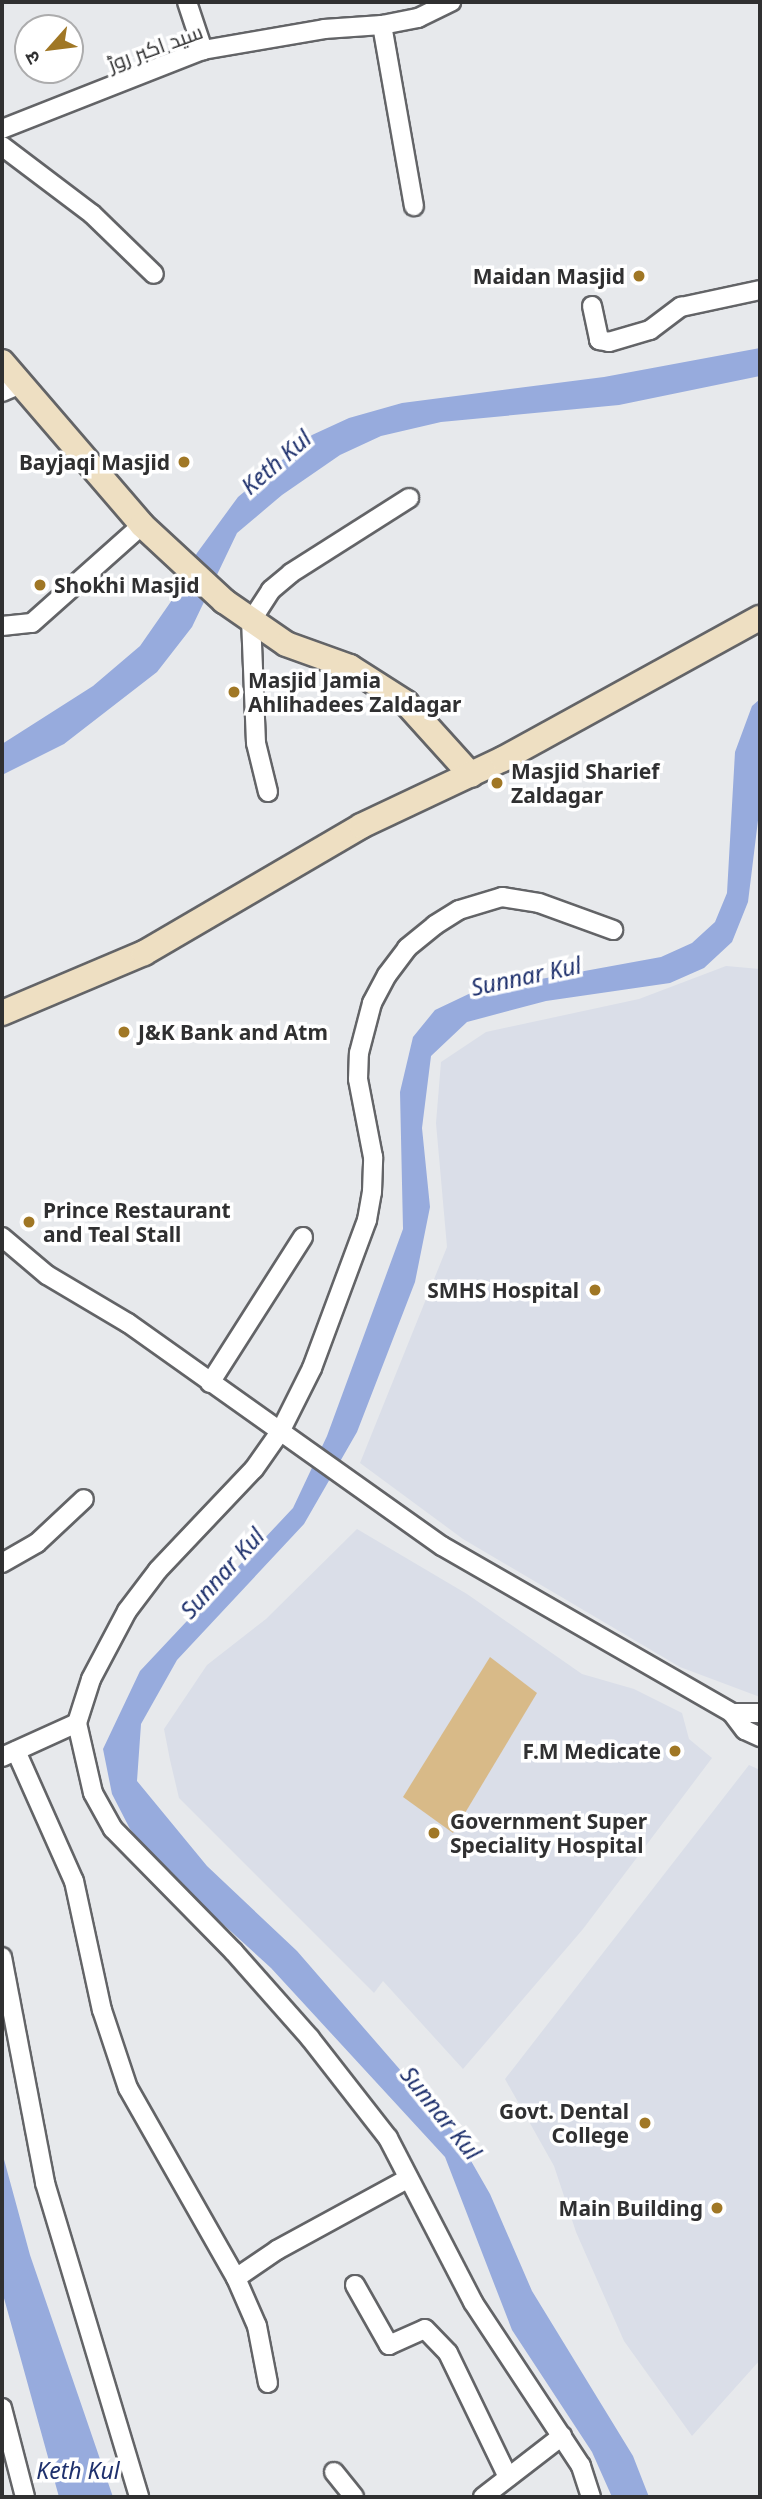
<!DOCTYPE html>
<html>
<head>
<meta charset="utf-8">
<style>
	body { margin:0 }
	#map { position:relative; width:762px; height:2499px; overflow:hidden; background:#e7e9ec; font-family:"Noto Sans",Cairo,"Noto Sans Devanagari",sans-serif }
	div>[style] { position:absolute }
	.built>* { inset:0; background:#dadee8 }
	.green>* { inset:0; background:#d8ba88 }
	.water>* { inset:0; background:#97abdd }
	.roads { filter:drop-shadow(2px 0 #636467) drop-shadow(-2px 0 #636467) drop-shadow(0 2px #636467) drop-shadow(0 -2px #636467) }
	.street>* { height:18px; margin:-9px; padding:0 9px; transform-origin:9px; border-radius:9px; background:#fff }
	.secondary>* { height:24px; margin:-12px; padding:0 12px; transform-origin:12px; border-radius:12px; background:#eedfc2 }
	.dots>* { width:19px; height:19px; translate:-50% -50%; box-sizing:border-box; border:4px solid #fff; border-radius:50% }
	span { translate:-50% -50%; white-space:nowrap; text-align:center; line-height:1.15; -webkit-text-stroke:7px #fff; paint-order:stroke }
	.street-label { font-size:21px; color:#303031 }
	.poi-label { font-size:21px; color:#303031; font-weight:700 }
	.right { translate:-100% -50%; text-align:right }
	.left { translate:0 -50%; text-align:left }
	.water-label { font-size:23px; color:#1f316d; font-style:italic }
	.frame { position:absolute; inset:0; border:4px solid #303031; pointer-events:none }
	.north { position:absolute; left:14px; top:14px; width:70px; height:70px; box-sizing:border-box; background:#fff; border:2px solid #acacad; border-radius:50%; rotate:242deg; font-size:19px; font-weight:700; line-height:28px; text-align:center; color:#303031 }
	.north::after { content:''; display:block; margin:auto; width:24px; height:32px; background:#a07725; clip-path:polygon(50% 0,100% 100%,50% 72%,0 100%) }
</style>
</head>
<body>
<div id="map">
	<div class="built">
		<div style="clip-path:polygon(726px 966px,760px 969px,760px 1697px,680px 1667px,463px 1539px,360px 1463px,447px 1247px,436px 1123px,441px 1062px,486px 1032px,639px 999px)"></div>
		<div style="clip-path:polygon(357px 1529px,467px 1594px,582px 1674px,634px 1689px,682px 1713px,689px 1739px,712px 1758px,583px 1929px,463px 2069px,383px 1981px,374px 1993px,179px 1798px,170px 1760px,164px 1729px,207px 1665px,266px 1619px)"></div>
		<div style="clip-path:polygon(749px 1765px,760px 1770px,760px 2360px,692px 2436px,624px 2341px,576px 2232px,554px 2166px,505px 2079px)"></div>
	</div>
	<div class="green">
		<div style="clip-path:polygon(490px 1657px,537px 1693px,453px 1833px,403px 1797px)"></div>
	</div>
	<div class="water">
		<div style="clip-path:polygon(760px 348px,760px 376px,619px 405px,441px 422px,381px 436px,340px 455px,282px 495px,237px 533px,192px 627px,157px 672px,64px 744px,2px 775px,2px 744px,93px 686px,140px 646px,172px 600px,197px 553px,238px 497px,312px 435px,349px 418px,402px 403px,604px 377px)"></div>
		<div style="clip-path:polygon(760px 699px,760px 804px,748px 902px,732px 942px,704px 968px,670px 983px,546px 1001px,467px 1022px,431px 1056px,422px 1128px,430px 1207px,415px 1282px,357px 1432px,304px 1524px,177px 1660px,141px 1724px,137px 1781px,207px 1866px,297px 1951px,455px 2133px,490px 2194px,532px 2291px,633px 2456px,649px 2497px,612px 2497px,592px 2452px,512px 2330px,445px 2157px,271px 1968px,169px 1875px,130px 1829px,112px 1794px,103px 1749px,140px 1671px,293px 1508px,327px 1436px,403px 1229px,400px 1092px,413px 1037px,435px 1010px,475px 991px,661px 957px,692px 943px,715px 922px,727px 893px,735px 752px,752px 706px)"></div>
		<div style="clip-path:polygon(2px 2152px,30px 2255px,113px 2497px,59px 2497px,2px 2291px)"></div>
	</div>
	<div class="roads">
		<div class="street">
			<div style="left:187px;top:2px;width:51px;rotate:71.6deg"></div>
			<div style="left:382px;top:25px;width:184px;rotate:80deg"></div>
			<div style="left:2px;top:129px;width:216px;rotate:-21.5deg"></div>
			<div style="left:203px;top:50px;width:123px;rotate:-9.8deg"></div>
			<div style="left:324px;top:29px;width:58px;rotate:-3.9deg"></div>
			<div style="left:382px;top:25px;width:37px;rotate:-11deg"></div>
			<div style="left:418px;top:18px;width:37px;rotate:-26deg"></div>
			<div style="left:2px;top:146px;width:113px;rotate:37.1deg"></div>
			<div style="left:92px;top:214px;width:86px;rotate:44.1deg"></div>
			<div style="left:592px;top:306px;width:35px;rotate:78deg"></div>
			<div style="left:599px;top:340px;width:10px;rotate:11deg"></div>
			<div style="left:609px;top:342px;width:43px;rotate:-16.3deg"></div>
			<div style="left:650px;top:330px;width:39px;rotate:-37deg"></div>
			<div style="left:681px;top:307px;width:81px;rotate:-12.1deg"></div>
			<div style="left:2px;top:392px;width:21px;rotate:-23deg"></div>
			<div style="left:2px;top:626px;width:30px;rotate:-6deg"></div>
			<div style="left:32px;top:623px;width:147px;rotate:-41.7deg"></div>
			<div style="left:268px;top:792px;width:50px;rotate:-103.8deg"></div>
			<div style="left:256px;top:743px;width:122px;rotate:-92.3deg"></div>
			<div style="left:251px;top:621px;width:37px;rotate:-57deg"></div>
			<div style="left:271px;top:590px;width:26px;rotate:-40deg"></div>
			<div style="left:291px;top:573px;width:140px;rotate:-32.4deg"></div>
			<div style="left:2px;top:1237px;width:59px;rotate:40.2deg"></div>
			<div style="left:47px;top:1275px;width:94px;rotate:30.7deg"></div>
			<div style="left:128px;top:1323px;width:385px;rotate:35.4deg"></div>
			<div style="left:442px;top:1546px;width:335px;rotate:29.9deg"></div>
			<div style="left:732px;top:1713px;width:21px;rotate:53deg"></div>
			<div style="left:745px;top:1730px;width:17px;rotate:25deg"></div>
			<div style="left:210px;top:1383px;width:173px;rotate:-57.5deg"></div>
			<div style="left:2px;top:1563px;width:40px;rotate:-29.7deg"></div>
			<div style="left:37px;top:1543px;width:64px;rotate:-43.1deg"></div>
			<div style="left:732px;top:1713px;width:28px"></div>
			<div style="left:16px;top:1751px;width:142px;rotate:66deg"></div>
			<div style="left:74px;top:1881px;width:132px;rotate:77.8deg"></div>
			<div style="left:102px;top:2010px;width:82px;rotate:71.6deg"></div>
			<div style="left:128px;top:2088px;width:219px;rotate:60.4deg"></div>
			<div style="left:236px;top:2278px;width:52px;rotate:66.4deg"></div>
			<div style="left:257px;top:2326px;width:58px;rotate:79.1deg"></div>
			<div style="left:2px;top:1757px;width:82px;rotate:-24.4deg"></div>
			<div style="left:2px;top:1957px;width:230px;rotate:79.2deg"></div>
			<div style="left:45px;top:2183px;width:328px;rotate:73.3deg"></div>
			<div style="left:236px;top:2278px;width:50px;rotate:-34.3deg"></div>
			<div style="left:277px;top:2250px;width:148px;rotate:-28.6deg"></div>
			<div style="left:355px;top:2285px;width:69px;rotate:60.5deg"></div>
			<div style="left:389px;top:2345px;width:39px;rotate:-24deg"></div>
			<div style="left:425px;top:2329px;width:33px;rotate:46deg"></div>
			<div style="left:448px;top:2353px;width:138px;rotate:64.2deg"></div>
			<div style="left:2px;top:2408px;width:92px;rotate:75.5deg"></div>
			<div style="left:334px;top:2472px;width:32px;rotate:51deg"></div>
			<div style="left:483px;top:2497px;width:100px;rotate:-37.7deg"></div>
			<div style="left:591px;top:2497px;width:33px;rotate:-108deg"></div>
			<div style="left:581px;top:2466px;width:196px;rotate:-123.4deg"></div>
			<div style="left:473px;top:2302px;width:185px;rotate:-117.4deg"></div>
			<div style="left:388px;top:2138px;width:127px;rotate:-128deg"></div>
			<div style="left:310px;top:2038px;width:115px;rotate:-131.5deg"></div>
			<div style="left:234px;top:1952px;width:173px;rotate:-134.5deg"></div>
			<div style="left:113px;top:1829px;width:41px;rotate:-119.1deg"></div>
			<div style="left:93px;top:1793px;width:72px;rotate:-102.9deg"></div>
			<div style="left:77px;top:1723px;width:46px;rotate:-72.3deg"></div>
			<div style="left:91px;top:1679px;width:77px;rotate:-62.1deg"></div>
			<div style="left:127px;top:1611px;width:51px;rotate:-52.9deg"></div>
			<div style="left:158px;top:1570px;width:139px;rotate:-46.5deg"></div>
			<div style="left:254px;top:1469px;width:45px;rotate:-54.9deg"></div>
			<div style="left:280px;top:1432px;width:72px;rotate:-63.4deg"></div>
			<div style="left:312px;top:1368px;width:158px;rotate:-69.6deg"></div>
			<div style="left:367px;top:1220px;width:28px;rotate:-80deg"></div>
			<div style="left:372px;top:1192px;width:35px;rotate:-88deg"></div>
			<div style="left:373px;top:1157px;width:79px;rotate:-100.9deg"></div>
			<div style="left:358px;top:1079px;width:26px;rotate:-88deg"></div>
			<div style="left:359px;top:1053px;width:52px;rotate:-75.4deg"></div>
			<div style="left:372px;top:1003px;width:32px;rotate:-62deg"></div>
			<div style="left:387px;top:975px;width:34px;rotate:-53deg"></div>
			<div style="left:407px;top:948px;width:36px;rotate:-39deg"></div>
			<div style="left:435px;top:925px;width:28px;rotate:-32deg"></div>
			<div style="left:459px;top:910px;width:45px;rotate:-16.8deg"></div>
			<div style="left:502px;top:897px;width:37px;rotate:9deg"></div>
			<div style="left:539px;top:903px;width:79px;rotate:20deg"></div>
		</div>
		<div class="secondary">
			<div style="left:2px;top:362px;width:215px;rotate:49.3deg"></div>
			<div style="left:142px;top:525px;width:112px;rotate:42.8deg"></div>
			<div style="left:224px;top:601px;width:75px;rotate:34.7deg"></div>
			<div style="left:286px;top:644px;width:68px;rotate:19.8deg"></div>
			<div style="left:350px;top:667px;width:67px;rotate:32.7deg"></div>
			<div style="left:406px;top:703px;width:97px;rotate:47.9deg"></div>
			<div style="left:2px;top:1013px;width:154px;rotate:-22.9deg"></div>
			<div style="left:144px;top:953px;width:251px;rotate:-30.3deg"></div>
			<div style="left:361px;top:826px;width:157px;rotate:-25.3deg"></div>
			<div style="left:503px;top:759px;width:293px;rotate:-28.8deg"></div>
		</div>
	</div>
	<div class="dots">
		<div style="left:639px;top:276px;background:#a07725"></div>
		<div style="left:184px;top:462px;background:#a07725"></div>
		<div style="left:40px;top:585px;background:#a07725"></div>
		<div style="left:234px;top:692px;background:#a07725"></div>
		<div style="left:497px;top:783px;background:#a07725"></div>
		<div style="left:124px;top:1032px;background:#a07725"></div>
		<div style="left:29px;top:1222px;background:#a07725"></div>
		<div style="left:595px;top:1290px;background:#a07725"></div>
		<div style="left:675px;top:1751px;background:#a07725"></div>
		<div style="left:434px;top:1833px;background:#a07725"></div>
		<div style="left:645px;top:2123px;background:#a07725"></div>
		<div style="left:717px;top:2208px;background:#a07725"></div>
	</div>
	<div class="street-label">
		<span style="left:155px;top:47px;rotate:-20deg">سید اکبر روڑ</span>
	</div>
	<div class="poi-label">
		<span class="right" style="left:625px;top:276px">Maidan Masjid</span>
		<span class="right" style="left:170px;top:462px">Bayjaqi Masjid</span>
		<span class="left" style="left:54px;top:585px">Shokhi Masjid</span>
		<span class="left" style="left:248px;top:692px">Masjid Jamia<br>Ahlihadees Zaldagar</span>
		<span class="left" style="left:511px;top:783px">Masjid Sharief<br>Zaldagar</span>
		<span class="left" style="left:138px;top:1032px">J&amp;K Bank and Atm</span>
		<span class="left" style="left:43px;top:1222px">Prince Restaurant<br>and Teal Stall</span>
		<span class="right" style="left:579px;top:1290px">SMHS Hospital</span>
		<span class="right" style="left:661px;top:1751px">F.M Medicate</span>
		<span class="left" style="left:450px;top:1833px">Government Super<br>Speciality Hospital</span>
		<span class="right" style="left:629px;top:2123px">Govt. Dental<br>College</span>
		<span class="right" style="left:703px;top:2208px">Main Building</span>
	</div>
	<div class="water-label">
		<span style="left:276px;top:462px;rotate:-41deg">Keth Kul</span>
		<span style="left:526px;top:976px;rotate:-12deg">Sunnar Kul</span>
		<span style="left:222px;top:1573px;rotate:-48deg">Sunnar Kul</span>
		<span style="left:441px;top:2113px;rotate:51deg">Sunnar Kul</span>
		<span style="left:78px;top:2470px">Keth Kul</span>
	</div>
	<div class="frame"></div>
	<div class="north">उ</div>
</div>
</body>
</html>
